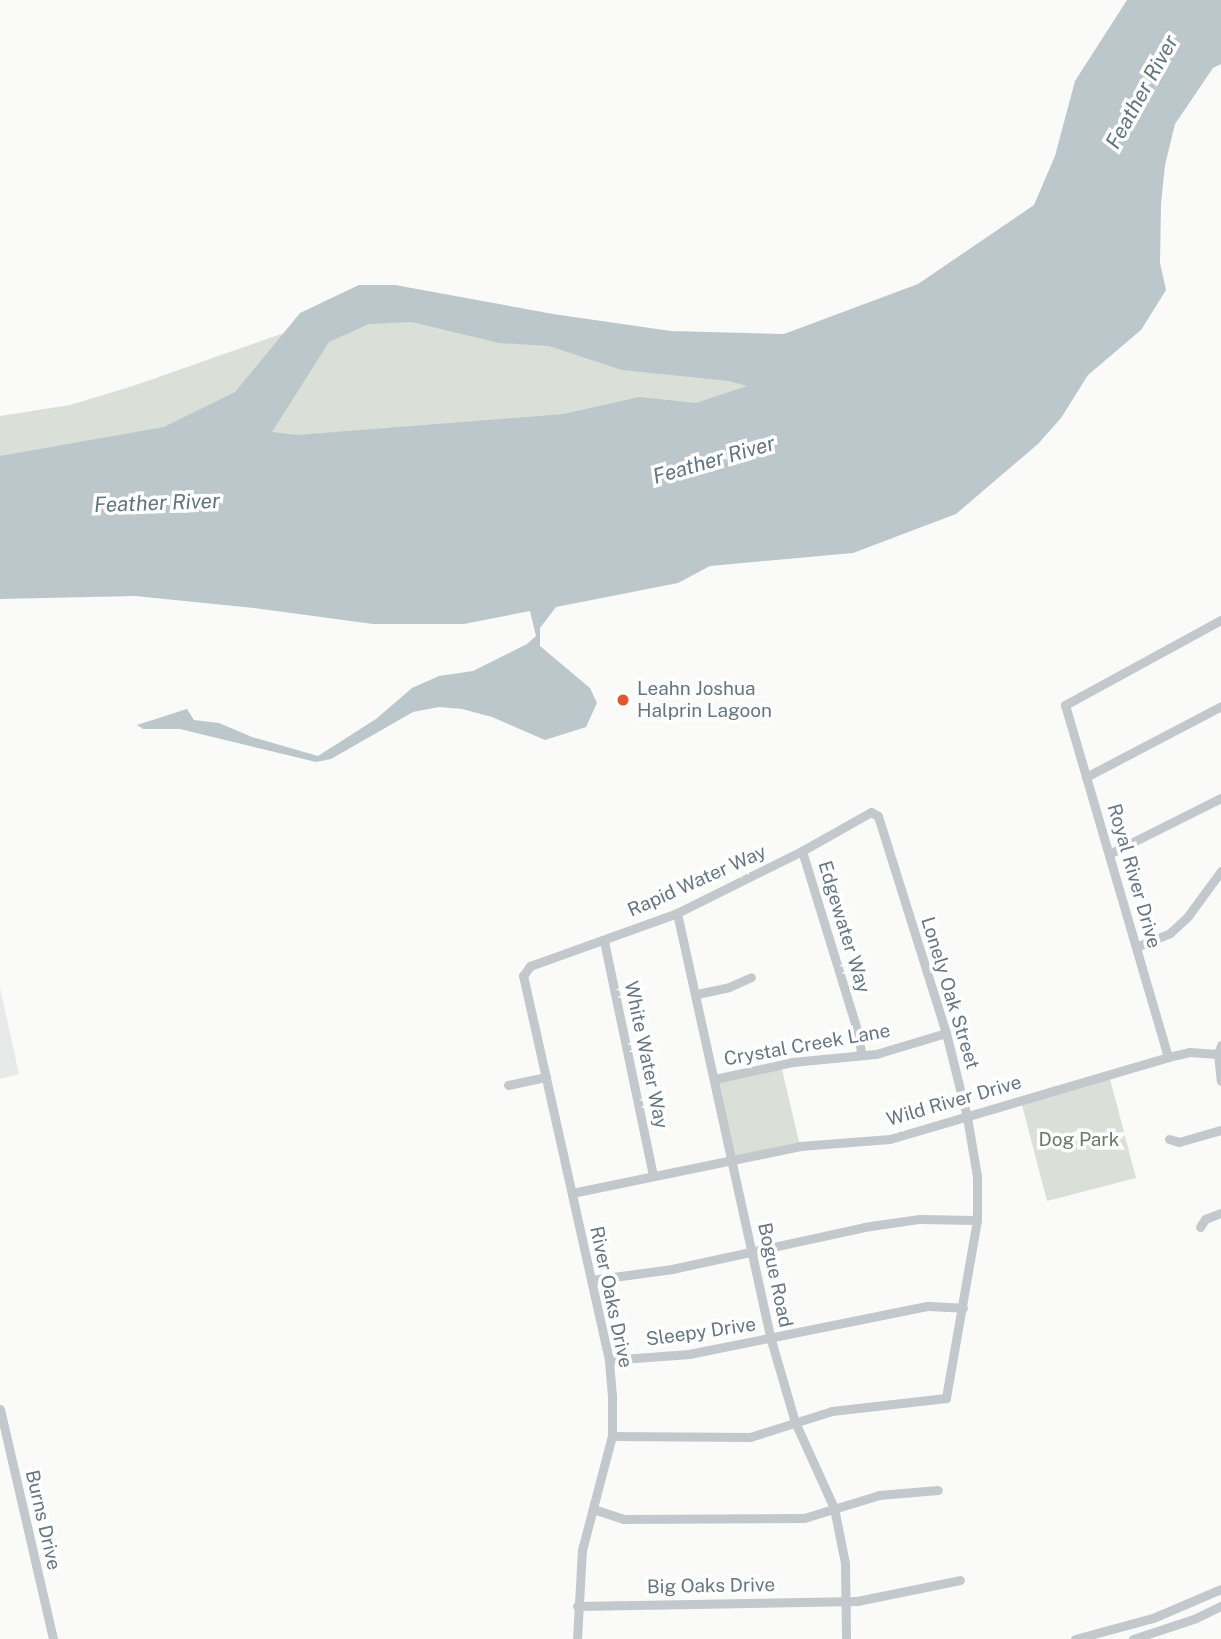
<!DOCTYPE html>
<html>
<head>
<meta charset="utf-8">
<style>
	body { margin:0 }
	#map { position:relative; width:1221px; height:1639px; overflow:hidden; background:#fafaf8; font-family:"Public Sans",sans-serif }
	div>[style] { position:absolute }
	.built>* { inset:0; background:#e8e9e9 }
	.green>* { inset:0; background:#dadfd7 }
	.water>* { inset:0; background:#bbc7cb }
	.minor>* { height:9px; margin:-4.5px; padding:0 4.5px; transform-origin:4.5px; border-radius:4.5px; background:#c3c8cc }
	.dots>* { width:19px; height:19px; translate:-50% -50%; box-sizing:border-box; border:4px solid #fff; border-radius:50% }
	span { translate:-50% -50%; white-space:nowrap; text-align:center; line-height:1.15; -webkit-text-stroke:7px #fff; paint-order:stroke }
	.poi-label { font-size:19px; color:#657683 }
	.left { translate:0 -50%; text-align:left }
	.street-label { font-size:19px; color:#657683 }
	.park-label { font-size:19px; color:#687a64 }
	.water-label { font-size:21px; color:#60757c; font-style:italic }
</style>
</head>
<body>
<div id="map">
	<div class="built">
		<div style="clip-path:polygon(0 988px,19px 1074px,0 1079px)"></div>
	</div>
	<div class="green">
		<div style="clip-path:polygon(355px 308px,776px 376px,673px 423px,0 472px,0 416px,70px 405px,133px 386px)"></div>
		<div style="clip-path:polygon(781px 1065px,800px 1146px,732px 1160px,715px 1079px)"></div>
		<div style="clip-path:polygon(1109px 1075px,1136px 1178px,1047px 1201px,1021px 1101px)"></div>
	</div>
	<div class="water">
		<div style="clip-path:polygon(evenodd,1127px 0,1221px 0,1221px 64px,1213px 68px,1175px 124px,1165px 165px,1161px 204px,1160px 263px,1166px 290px,1141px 330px,1088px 375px,1061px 418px,1038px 444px,956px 514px,853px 553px,710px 566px,678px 583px,556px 607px,540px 628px,540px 646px,590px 688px,597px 703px,586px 727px,545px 740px,492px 717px,462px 709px,439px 707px,413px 712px,331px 759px,316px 762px,180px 729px,143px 729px,137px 725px,187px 709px,194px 720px,219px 723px,252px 737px,318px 756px,376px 719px,412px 688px,439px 676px,473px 671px,527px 644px,536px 636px,530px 611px,464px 624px,373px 624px,254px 608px,135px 596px,0 599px,0 456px,164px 427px,235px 392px,300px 313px,359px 285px,395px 285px,553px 314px,671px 331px,784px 334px,918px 284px,1034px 205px,1055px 156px,1075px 81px,1127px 0,412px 322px,499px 343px,549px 346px,622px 370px,729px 381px,747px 386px,696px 403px,639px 397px,564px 414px,297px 435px,272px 432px,329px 342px,369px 324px,412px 322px)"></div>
	</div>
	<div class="minor">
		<div style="left:1086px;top:777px;width:153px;rotate:-27.7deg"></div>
		<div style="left:802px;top:851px;width:190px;rotate:72.9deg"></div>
		<div style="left:858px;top:1033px;width:20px;rotate:81deg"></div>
		<div style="left:1109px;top:854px;width:125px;rotate:-26.6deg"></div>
		<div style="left:677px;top:913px;width:437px;rotate:77.6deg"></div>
		<div style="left:771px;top:1340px;width:85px;rotate:73.7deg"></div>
		<div style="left:795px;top:1422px;width:94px;rotate:65.6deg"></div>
		<div style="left:834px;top:1508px;width:56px;rotate:78.7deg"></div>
		<div style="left:845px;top:1563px;width:76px;rotate:89.2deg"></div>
		<div style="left:604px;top:941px;width:240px;rotate:78.2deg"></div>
		<div style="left:1136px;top:947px;width:37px;rotate:-22deg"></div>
		<div style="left:1170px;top:933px;width:25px;rotate:-43deg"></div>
		<div style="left:1188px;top:916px;width:56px;rotate:-53.7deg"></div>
		<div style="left:697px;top:994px;width:33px;rotate:-12deg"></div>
		<div style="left:729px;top:987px;width:24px;rotate:-24deg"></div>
		<div style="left:1221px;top:1045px;width:9px;rotate:108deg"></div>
		<div style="left:1218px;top:1054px;width:27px;rotate:84deg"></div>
		<div style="left:1168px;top:1057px;width:367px;rotate:-106.3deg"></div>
		<div style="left:1065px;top:705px;width:178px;rotate:-28.6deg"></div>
		<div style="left:715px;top:1079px;width:79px;rotate:-12.4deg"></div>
		<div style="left:792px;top:1062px;width:84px;rotate:-5.4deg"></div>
		<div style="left:876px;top:1054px;width:73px;rotate:-16.7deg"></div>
		<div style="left:508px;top:1085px;width:39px;rotate:-12deg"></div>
		<div style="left:1169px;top:1139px;width:10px;rotate:17deg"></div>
		<div style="left:1179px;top:1142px;width:44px;rotate:-15.9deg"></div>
		<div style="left:572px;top:1193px;width:233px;rotate:-11.6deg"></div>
		<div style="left:800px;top:1146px;width:90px;rotate:-4.4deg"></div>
		<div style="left:890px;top:1139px;width:290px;rotate:-16.4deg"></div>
		<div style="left:1168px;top:1057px;width:22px;rotate:-13deg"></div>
		<div style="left:1189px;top:1052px;width:29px;rotate:4deg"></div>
		<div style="left:1200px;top:1227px;width:9px;rotate:-58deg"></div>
		<div style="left:1205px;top:1219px;width:17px;rotate:-21deg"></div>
		<div style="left:591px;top:1280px;width:82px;rotate:-7.7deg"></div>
		<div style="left:672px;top:1269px;width:197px;rotate:-12.3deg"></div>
		<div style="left:864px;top:1227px;width:56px;rotate:-8.3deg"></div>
		<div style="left:919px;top:1219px;width:58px;rotate:1deg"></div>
		<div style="left:609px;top:1360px;width:80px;rotate:-4.3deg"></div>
		<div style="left:689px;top:1354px;width:244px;rotate:-11.4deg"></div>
		<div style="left:928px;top:1306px;width:35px;rotate:3deg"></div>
		<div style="left:0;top:1409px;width:236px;rotate:77deg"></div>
		<div style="left:593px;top:1509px;width:32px;rotate:18deg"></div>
		<div style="left:623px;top:1519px;width:181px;rotate:-0.3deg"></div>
		<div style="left:804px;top:1518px;width:78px;rotate:-17deg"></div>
		<div style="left:879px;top:1495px;width:59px;rotate:-4.8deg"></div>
		<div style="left:577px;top:1606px;width:280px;rotate:-1deg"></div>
		<div style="left:857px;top:1601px;width:105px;rotate:-11.5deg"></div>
		<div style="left:577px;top:1639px;width:89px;rotate:-86.8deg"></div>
		<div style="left:582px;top:1550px;width:118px;rotate:-75.3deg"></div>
		<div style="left:612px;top:1436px;width:40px;rotate:-90deg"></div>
		<div style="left:612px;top:1396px;width:36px;rotate:-95deg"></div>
		<div style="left:609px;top:1360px;width:394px;rotate:-102.6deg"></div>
		<div style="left:523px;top:976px;width:12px;rotate:-55deg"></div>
		<div style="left:530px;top:966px;width:156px;rotate:-19.8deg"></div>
		<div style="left:677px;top:913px;width:140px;rotate:-26.4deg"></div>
		<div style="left:802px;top:851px;width:79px;rotate:-29.5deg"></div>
		<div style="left:871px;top:812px;width:8px;rotate:30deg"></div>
		<div style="left:878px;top:816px;width:227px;rotate:72.6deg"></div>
		<div style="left:946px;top:1033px;width:87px;rotate:76deg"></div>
		<div style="left:967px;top:1117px;width:60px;rotate:80.4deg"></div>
		<div style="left:977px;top:1176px;width:44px;rotate:90deg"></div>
		<div style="left:977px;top:1220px;width:181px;rotate:99.9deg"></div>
		<div style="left:946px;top:1398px;width:115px;rotate:173.5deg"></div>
		<div style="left:832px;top:1411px;width:86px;rotate:162.4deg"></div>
		<div style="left:750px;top:1437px;width:138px;rotate:-179.6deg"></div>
		<div style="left:1075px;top:1639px;width:81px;rotate:-15.1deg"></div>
		<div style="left:1153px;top:1618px;width:74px;rotate:-23.1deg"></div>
		<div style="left:1133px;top:1639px;width:66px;rotate:-18.4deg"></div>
		<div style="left:1196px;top:1618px;width:28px;rotate:-26deg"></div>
	</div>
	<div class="dots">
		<div style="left:623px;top:700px;background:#e4572e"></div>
	</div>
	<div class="poi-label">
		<span class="left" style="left:637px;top:700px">Leahn Joshua<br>Halprin Lagoon</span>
	</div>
	<div class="street-label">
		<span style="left:1134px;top:876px;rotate:74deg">Royal River Drive</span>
		<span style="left:697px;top:881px;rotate:-24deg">Rapid Water Way</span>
		<span style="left:844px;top:927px;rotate:73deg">Edgewater Way</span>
		<span style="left:950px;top:993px;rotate:73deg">Lonely Oak Street</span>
		<span style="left:807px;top:1045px;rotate:-10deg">Crystal Creek Lane</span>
		<span style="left:646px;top:1055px;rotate:78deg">White Water Way</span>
		<span style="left:954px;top:1101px;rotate:-16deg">Wild River Drive</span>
		<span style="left:775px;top:1275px;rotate:78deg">Bogue Road</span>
		<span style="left:611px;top:1297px;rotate:78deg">River Oaks Drive</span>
		<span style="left:701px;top:1332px;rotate:-8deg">Sleepy Drive</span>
		<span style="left:43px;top:1520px;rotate:77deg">Burns Drive</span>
		<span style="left:711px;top:1586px;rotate:-1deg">Big Oaks Drive</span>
	</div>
	<div class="park-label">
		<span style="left:1079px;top:1140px">Dog Park</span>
	</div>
	<div class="water-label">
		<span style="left:1142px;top:92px;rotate:-61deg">Feather River</span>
		<span style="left:714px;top:460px;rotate:-16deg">Feather River</span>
		<span style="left:157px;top:503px;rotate:-2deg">Feather River</span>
	</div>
</div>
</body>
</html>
